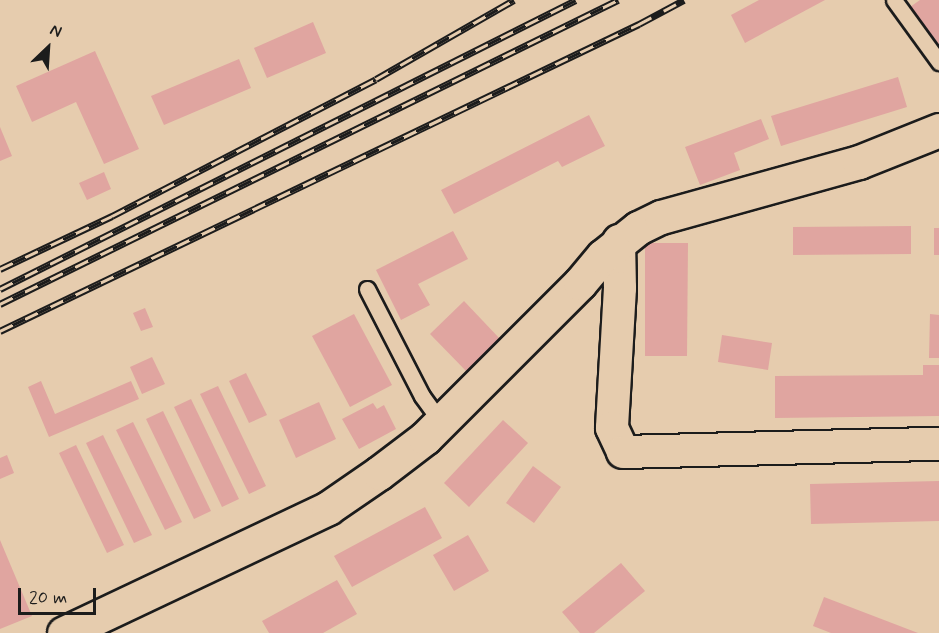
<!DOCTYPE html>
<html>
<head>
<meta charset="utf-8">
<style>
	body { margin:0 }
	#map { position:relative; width:939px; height:633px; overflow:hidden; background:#e6ccae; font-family:Mynerve,sans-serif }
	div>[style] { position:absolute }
	.building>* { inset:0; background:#e0a5a0 }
	.roads { filter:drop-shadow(2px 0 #1c1c1c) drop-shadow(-2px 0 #1c1c1c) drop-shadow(0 2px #1c1c1c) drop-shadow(0 -2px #1c1c1c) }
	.lane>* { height:15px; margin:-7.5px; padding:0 7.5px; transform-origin:7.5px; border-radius:7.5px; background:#e6ccae }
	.street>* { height:32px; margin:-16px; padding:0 16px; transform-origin:16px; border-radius:16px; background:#e6ccae }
	.secondary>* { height:33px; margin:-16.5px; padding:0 16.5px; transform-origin:16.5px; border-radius:16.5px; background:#e6ccae }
	.rail>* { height:7px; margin-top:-3.5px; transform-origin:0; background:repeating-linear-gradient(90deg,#e6ccae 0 14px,#1c1c1c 0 28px); box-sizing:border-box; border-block:2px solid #1c1c1c }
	span { translate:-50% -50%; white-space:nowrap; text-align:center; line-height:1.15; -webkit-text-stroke:4.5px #e6ccae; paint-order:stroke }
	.north { position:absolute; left:18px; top:18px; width:60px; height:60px; -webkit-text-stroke:4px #e6ccae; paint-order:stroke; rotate:25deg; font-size:16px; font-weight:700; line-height:24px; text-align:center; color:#1c1c1c }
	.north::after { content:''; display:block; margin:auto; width:21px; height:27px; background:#1c1c1c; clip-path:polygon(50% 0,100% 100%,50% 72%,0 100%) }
	.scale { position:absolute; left:18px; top:588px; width:78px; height:27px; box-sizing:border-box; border:3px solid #1c1c1c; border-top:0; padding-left:8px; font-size:18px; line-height:21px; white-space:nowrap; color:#1c1c1c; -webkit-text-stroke:4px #e6ccae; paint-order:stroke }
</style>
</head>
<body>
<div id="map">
	<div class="building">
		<div style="clip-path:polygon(759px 0,825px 0,745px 43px,731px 15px)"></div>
		<div style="clip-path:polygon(920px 0,939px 0,939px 45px,910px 7px)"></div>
		<div style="clip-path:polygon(313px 22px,326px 53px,267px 78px,254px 48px)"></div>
		<div style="clip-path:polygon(95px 51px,139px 149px,104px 164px,76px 102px,32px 122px,16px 86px)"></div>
		<div style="clip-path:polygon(239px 59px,251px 88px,164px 125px,151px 96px)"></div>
		<div style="clip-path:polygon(898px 77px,907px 107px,781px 146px,771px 116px)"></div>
		<div style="clip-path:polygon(589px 115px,605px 146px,562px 167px,558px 161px,454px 214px,441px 190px)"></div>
		<div style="clip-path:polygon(761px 119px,769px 139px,734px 153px,740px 170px,700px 185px,685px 147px)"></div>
		<div style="clip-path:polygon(0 127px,12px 156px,0 161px)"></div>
		<div style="clip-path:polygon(104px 172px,111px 189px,87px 200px,79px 183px)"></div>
		<div style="clip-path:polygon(911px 226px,911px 254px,793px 255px,793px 227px)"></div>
		<div style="clip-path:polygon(934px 228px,939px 228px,939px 255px,934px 255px)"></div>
		<div style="clip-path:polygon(453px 231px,468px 259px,418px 284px,430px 305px,401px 320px,376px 270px)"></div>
		<div style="clip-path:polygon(645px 243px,688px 243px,687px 356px,645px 356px)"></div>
		<div style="clip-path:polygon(464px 301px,501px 340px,467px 372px,430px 334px)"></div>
		<div style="clip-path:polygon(145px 308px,153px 327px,141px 331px,133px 313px)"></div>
		<div style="clip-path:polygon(354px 314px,392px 385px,350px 407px,312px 336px)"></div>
		<div style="clip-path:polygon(930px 314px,939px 315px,939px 358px,929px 358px)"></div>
		<div style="clip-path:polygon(722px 335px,772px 343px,768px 370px,718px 362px)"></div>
		<div style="clip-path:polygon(152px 357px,165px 384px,142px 394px,130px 367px)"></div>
		<div style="clip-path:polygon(923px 365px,939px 365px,939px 416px,775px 418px,775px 376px,923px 375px)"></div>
		<div style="clip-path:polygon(246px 373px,267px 415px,249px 423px,229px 381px)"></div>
		<div style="clip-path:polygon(41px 381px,55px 414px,131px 381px,139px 399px,49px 437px,28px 387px)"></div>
		<div style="clip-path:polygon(218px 386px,266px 486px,249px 494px,200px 394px)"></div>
		<div style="clip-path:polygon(191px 399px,239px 499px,222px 507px,174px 407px)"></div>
		<div style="clip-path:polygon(319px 402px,336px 439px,296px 458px,279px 420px)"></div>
		<div style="clip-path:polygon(373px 403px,377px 409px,384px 405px,396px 429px,359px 449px,342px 419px)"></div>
		<div style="clip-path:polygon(163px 411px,211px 511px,194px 519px,146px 419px)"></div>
		<div style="clip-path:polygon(503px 420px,528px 443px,469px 507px,444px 483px)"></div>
		<div style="clip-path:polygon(133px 422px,182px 522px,165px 530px,116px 430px)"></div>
		<div style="clip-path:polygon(103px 435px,152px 535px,134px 543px,86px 443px)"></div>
		<div style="clip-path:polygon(76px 445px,124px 545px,107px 553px,59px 453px)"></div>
		<div style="clip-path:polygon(7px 455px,14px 473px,0 479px,0 458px)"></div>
		<div style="clip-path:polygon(533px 466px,561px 487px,534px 523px,506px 503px)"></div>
		<div style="clip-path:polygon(939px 481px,939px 521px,811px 524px,810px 484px)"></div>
		<div style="clip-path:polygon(425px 507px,442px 538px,352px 587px,334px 556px)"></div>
		<div style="clip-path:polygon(468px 535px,489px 571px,454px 591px,433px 555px)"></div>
		<div style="clip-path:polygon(0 540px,32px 616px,0 629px)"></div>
		<div style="clip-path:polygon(621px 563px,645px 591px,594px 633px,580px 633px,562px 612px)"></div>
		<div style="clip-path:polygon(337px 580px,357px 614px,323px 633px,269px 633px,262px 621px)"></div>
		<div style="clip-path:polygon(824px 597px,918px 633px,831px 633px,813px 626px)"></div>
	</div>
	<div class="roads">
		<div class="lane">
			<div style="left:894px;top:0;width:77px;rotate:54deg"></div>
			<div style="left:367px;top:289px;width:120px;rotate:62.8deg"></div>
			<div style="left:422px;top:396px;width:32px;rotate:54deg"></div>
		</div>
		<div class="street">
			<div style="left:619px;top:241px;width:47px;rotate:88.8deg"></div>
			<div style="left:620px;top:288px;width:140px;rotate:93.3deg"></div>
			<div style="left:612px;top:428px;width:26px;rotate:65deg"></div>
			<div style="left:623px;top:452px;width:316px;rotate:-1.5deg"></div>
		</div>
		<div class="secondary">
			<div style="left:64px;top:633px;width:292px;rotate:-25.3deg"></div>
			<div style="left:328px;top:508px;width:62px;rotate:-34.5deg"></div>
			<div style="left:379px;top:473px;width:58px;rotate:-37.3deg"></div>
			<div style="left:425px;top:438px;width:219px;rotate:-45deg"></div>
			<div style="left:580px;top:283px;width:35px;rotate:-50deg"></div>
			<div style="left:603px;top:256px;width:45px;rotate:-38.7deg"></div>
			<div style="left:638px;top:228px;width:25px;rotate:-26deg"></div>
			<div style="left:661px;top:217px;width:205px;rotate:-15.5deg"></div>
			<div style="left:859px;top:162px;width:86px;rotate:-21.8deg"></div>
		</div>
	</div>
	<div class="rail">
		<div style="left:0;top:269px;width:124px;rotate:-25.3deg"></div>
		<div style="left:112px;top:216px;width:297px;rotate:-27.4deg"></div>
		<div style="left:376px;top:79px;width:159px;rotate:-29.8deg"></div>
		<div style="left:0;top:289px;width:644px;rotate:-26.64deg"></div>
		<div style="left:0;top:304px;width:689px;rotate:-26.19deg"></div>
		<div style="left:0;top:331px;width:709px;rotate:-25.66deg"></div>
		<div style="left:639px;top:24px;width:51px;rotate:-28.1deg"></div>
	</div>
	<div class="north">N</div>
	<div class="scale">20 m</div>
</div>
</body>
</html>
